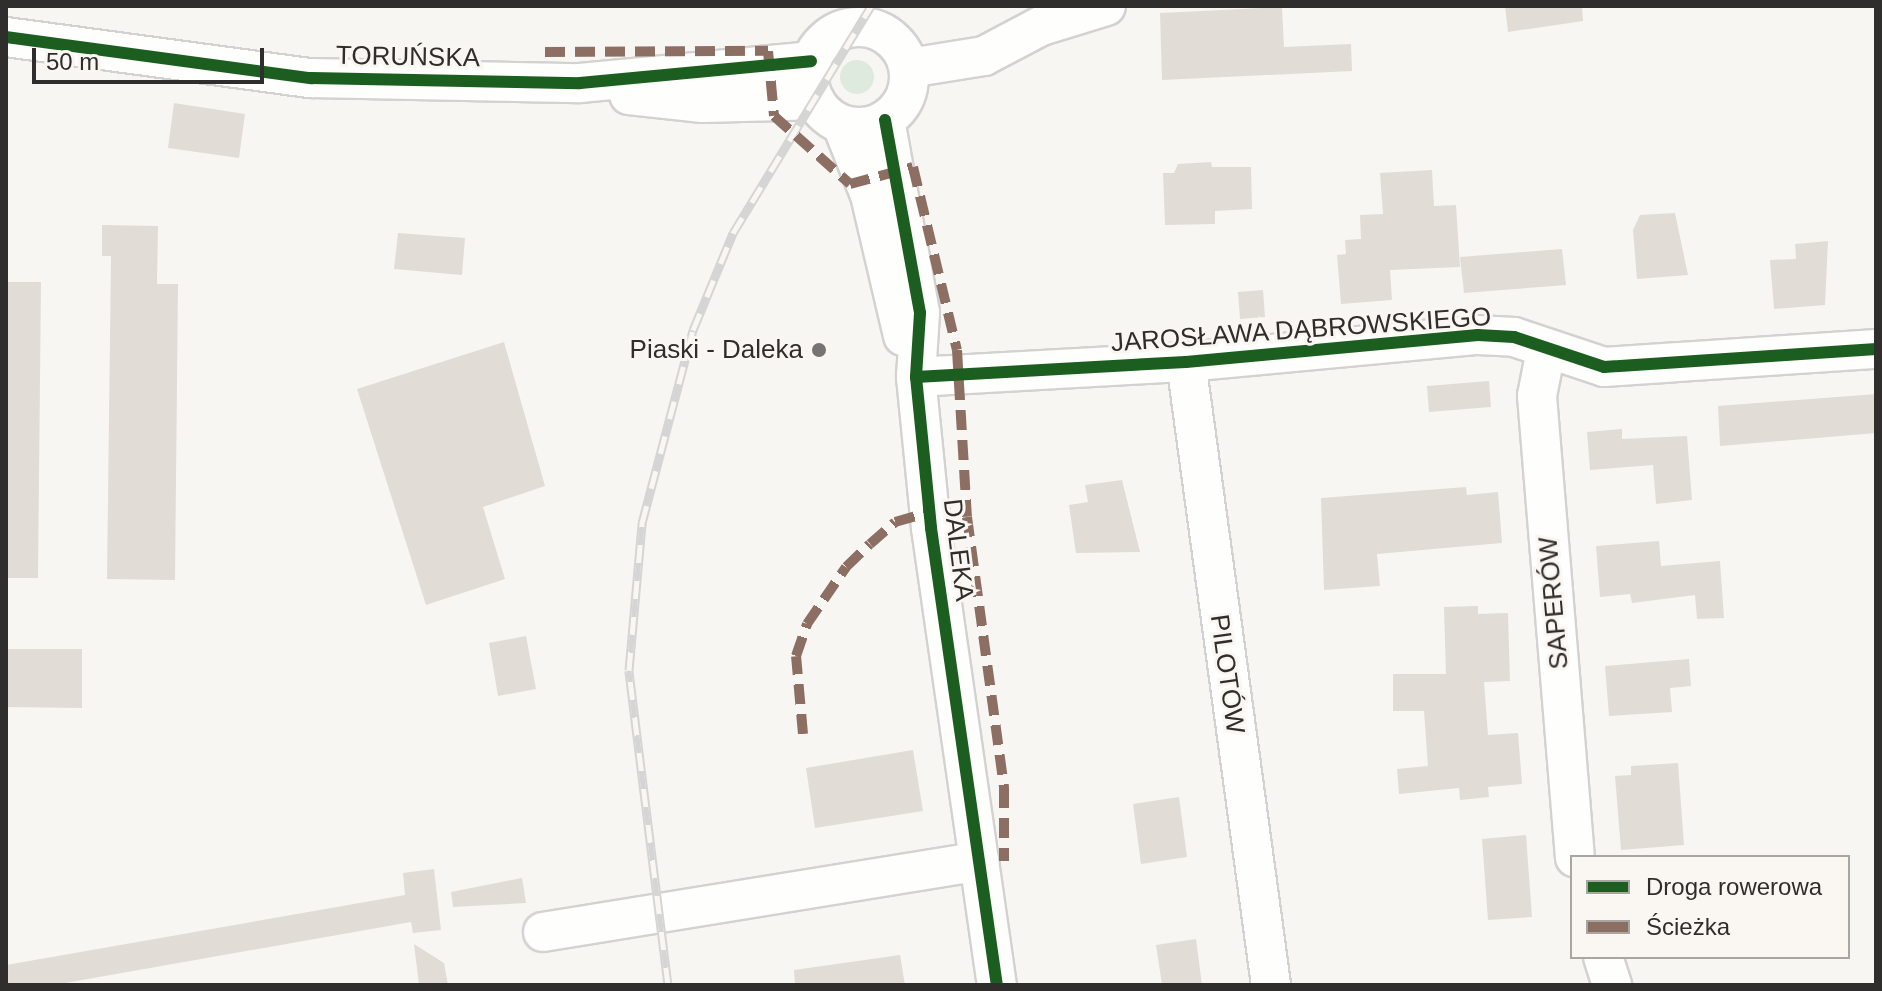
<!DOCTYPE html>
<html>
<head>
<meta charset="utf-8">
<style>
	body { margin:0 }
	#map { position:relative; width:1882px; height:991px; overflow:hidden; background:#f8f6f3; font-family:Arial,sans-serif }
	div>[style] { position:absolute }
	.green>* { inset:0; background:#deeade }
	.round { border-radius:50% }
	.building>* { inset:0; background:#e1dcd6 }
	.roads { filter:drop-shadow(2px 0 #d4d2d0) drop-shadow(-2px 0 #d4d2d0) drop-shadow(0 2px #d4d2d0) drop-shadow(0 -2px #d4d2d0) }
	.minor>* { height:38px; margin:-19px; padding:0 19px; transform-origin:19px; border-radius:19px; background:#fefefd }
	.minor>.ring { margin:-19px; padding:0; box-sizing:content-box; background:none; border:38px solid #fefefd; border-radius:50% }
	.rail>* { height:9px; margin-top:-4.5px; transform-origin:0; background:repeating-linear-gradient(90deg,#faf6f1 0 18px,#d5d5d4 0 36px); box-sizing:border-box; border-block:2px solid #d5d5d4 }
	.quiet>* { height:10px; margin-top:-5px; transform-origin:0; background:repeating-linear-gradient(90deg,#8d6e63 0 20px,transparent 0 30px) }
	.cycleway>* { height:12px; margin:-6px; padding:0 6px; transform-origin:6px; border-radius:6px; background:#1b5e20 }
	.dots>* { width:22px; height:22px; translate:-50% -50%; box-sizing:border-box; border:4px solid #faf6f1; border-radius:50% }
	span { translate:-50% -50%; white-space:nowrap; text-align:center; line-height:1.15; -webkit-text-stroke:6px #faf6f1; paint-order:stroke }
	.street-label { font-size:26px; color:#302e2c }
	.poi-label { font-size:26px; color:#302e2c }
	.right { translate:-100% -50%; text-align:right }
	.frame { position:absolute; inset:0; border:8px solid #302e2c; pointer-events:none }
	.legend { position:absolute; left:1570px; top:855px; width:280px; height:104px; box-sizing:border-box; background:#faf6f1; border:2px solid #a9a6a2; margin:0; padding:10px 14px; list-style:none; font-size:24px; color:#302e2c }
	.legend li { display:flex; align-items:center; gap:16px; height:40px }
	.legend b { width:40px; border:2px solid #a9a6a2 }
	.scale { position:absolute; left:32px; top:48px; width:232px; height:36px; box-sizing:border-box; border:4px solid #302e2c; border-top:0; padding-left:10px; font-size:24px; line-height:28px; white-space:nowrap; color:#302e2c; -webkit-text-stroke:6px #faf6f1; paint-order:stroke }
</style>
</head>
<body>
<div id="map">
	<div class="green">
		<div class="round" style="left:840px;top:60px;width:34px;height:34px"></div>
	</div>
	<div class="building">
		<div style="clip-path:polygon(1505px 6px,1582px 6px,1583px 21px,1508px 32px)"></div>
		<div style="clip-path:polygon(1282px 7px,1284px 47px,1351px 44px,1352px 71px,1162px 80px,1160px 13px)"></div>
		<div style="clip-path:polygon(174px 103px,245px 114px,239px 158px,168px 148px)"></div>
		<div style="clip-path:polygon(1211px 162px,1212px 167px,1251px 167px,1252px 209px,1215px 211px,1215px 224px,1165px 225px,1163px 173px,1174px 173px,1178px 164px)"></div>
		<div style="clip-path:polygon(1432px 170px,1434px 206px,1456px 205px,1460px 267px,1390px 270px,1392px 300px,1341px 304px,1337px 255px,1346px 254px,1345px 240px,1361px 239px,1360px 215px,1383px 214px,1380px 173px)"></div>
		<div style="clip-path:polygon(1675px 213px,1688px 275px,1637px 279px,1633px 230px,1640px 215px)"></div>
		<div style="clip-path:polygon(102px 225px,158px 226px,157px 284px,178px 284px,175px 580px,107px 579px,111px 256px,102px 256px)"></div>
		<div style="clip-path:polygon(398px 233px,465px 238px,462px 275px,394px 269px)"></div>
		<div style="clip-path:polygon(1828px 241px,1825px 305px,1774px 309px,1770px 260px,1796px 259px,1795px 244px)"></div>
		<div style="clip-path:polygon(1562px 249px,1566px 285px,1464px 293px,1460px 257px)"></div>
		<div style="clip-path:polygon(6px 282px,41px 282px,38px 578px,6px 578px)"></div>
		<div style="clip-path:polygon(1263px 290px,1265px 317px,1240px 319px,1238px 292px)"></div>
		<div style="clip-path:polygon(504px 342px,545px 486px,483px 507px,505px 579px,426px 605px,357px 389px)"></div>
		<div style="clip-path:polygon(1489px 381px,1491px 407px,1429px 412px,1427px 386px)"></div>
		<div style="clip-path:polygon(1876px 394px,1876px 433px,1720px 446px,1718px 406px)"></div>
		<div style="clip-path:polygon(1622px 429px,1622px 439px,1687px 436px,1692px 500px,1656px 504px,1653px 465px,1590px 470px,1587px 432px)"></div>
		<div style="clip-path:polygon(1122px 480px,1140px 552px,1076px 553px,1069px 505px,1088px 502px,1085px 485px)"></div>
		<div style="clip-path:polygon(1466px 487px,1467px 495px,1498px 492px,1502px 543px,1377px 554px,1380px 586px,1324px 590px,1321px 498px)"></div>
		<div style="clip-path:polygon(1659px 541px,1661px 566px,1720px 561px,1724px 618px,1697px 619px,1695px 595px,1632px 603px,1630px 594px,1600px 597px,1596px 546px)"></div>
		<div style="clip-path:polygon(1478px 606px,1478px 614px,1508px 613px,1510px 681px,1484px 682px,1488px 735px,1518px 733px,1522px 784px,1488px 787px,1489px 797px,1460px 800px,1459px 788px,1399px 794px,1397px 769px,1428px 766px,1424px 711px,1393px 711px,1393px 674px,1446px 674px,1444px 607px)"></div>
		<div style="clip-path:polygon(526px 636px,536px 689px,498px 696px,489px 643px)"></div>
		<div style="clip-path:polygon(6px 649px,82px 649px,82px 708px,6px 707px)"></div>
		<div style="clip-path:polygon(1689px 659px,1691px 686px,1670px 688px,1672px 712px,1609px 716px,1605px 666px)"></div>
		<div style="clip-path:polygon(913px 750px,923px 811px,815px 828px,806px 768px)"></div>
		<div style="clip-path:polygon(1678px 763px,1684px 845px,1621px 850px,1615px 776px,1631px 775px,1631px 766px)"></div>
		<div style="clip-path:polygon(1179px 797px,1187px 857px,1141px 864px,1133px 804px)"></div>
		<div style="clip-path:polygon(1526px 835px,1532px 917px,1488px 920px,1482px 839px)"></div>
		<div style="clip-path:polygon(434px 869px,441px 930px,413px 933px,411px 922px,54px 985px,6px 985px,6px 965px,405px 895px,403px 873px)"></div>
		<div style="clip-path:polygon(522px 878px,526px 903px,453px 907px,451px 892px)"></div>
		<div style="clip-path:polygon(1196px 939px,1202px 985px,1162px 985px,1156px 945px)"></div>
		<div style="clip-path:polygon(414px 944px,444px 963px,448px 985px,419px 985px)"></div>
		<div style="clip-path:polygon(900px 955px,905px 985px,795px 985px,794px 970px)"></div>
	</div>
	<div class="roads">
		<div class="minor">
			<div class="ring" style="left:809px;top:27px;width:62px;height:62px"></div>
			<div style="left:6px;top:37px;width:308px;rotate:7.7deg"></div>
			<div style="left:311px;top:78px;width:269px;rotate:1.1deg"></div>
			<div style="left:580px;top:83px;width:232px;rotate:-5.4deg"></div>
			<div style="left:909px;top:68px;width:76px;rotate:-9.1deg"></div>
			<div style="left:984px;top:56px;width:64px;rotate:-27.8deg"></div>
			<div style="left:1041px;top:26px;width:68px;rotate:-17.1deg"></div>
			<div style="left:629px;top:95px;width:74px;rotate:6.2deg"></div>
			<div style="left:703px;top:103px;width:112px;rotate:-1.5deg"></div>
			<div style="left:885px;top:120px;width:196px;rotate:79.7deg"></div>
			<div style="left:920px;top:313px;width:64px;rotate:93.6deg"></div>
			<div style="left:916px;top:377px;width:152px;rotate:84.3deg"></div>
			<div style="left:931px;top:528px;width:462px;rotate:81.8deg"></div>
			<div style="left:842px;top:125px;width:75px;rotate:68.2deg"></div>
			<div style="left:870px;top:195px;width:145px;rotate:76.8deg"></div>
			<div style="left:1546px;top:350px;width:47px;rotate:101.1deg"></div>
			<div style="left:1537px;top:396px;width:463px;rotate:85.3deg"></div>
			<div style="left:1186px;top:362px;width:629px;rotate:82.23deg"></div>
			<div style="left:916px;top:377px;width:270px;rotate:-3.2deg"></div>
			<div style="left:1186px;top:362px;width:293px;rotate:-5.3deg"></div>
			<div style="left:1478px;top:335px;width:36px;rotate:3deg"></div>
			<div style="left:1514px;top:337px;width:95px;rotate:18.4deg"></div>
			<div style="left:1604px;top:367px;width:273px;rotate:-3.8deg"></div>
			<div style="left:543px;top:932px;width:442px;rotate:-9.2deg"></div>
			<div style="left:1603px;top:957px;width:29px;rotate:72deg"></div>
		</div>
	</div>
	<div class="rail">
		<div style="left:668px;top:985px;width:317px;rotate:-97.1deg"></div>
		<div style="left:629px;top:670px;width:148px;rotate:-84.9deg"></div>
		<div style="left:642px;top:523px;width:200px;rotate:-75.2deg"></div>
		<div style="left:693px;top:330px;width:105px;rotate:-67.6deg"></div>
		<div style="left:733px;top:233px;width:266px;rotate:-58.7deg"></div>
	</div>
	<div class="quiet">
		<div style="left:545px;top:52px;width:223px;rotate:-0.3deg"></div>
		<div style="left:768px;top:51px;width:65px;rotate:84.7deg"></div>
		<div style="left:774px;top:116px;width:102px;rotate:41.8deg"></div>
		<div style="left:850px;top:184px;width:65px;rotate:-15.1deg"></div>
		<div style="left:913px;top:167px;width:188px;rotate:76.5deg"></div>
		<div style="left:957px;top:350px;width:167px;rotate:86.6deg"></div>
		<div style="left:967px;top:517px;width:274px;rotate:82.2deg"></div>
		<div style="left:1004px;top:788px;width:73px;rotate:90deg"></div>
		<div style="left:803px;top:734px;width:78px;rotate:-95.1deg"></div>
		<div style="left:796px;top:656px;width:34px;rotate:-71deg"></div>
		<div style="left:807px;top:624px;width:69px;rotate:-55.6deg"></div>
		<div style="left:846px;top:567px;width:33px;rotate:-44deg"></div>
		<div style="left:870px;top:544px;width:33px;rotate:-41deg"></div>
		<div style="left:895px;top:522px;width:36px;rotate:-16deg"></div>
	</div>
	<div class="cycleway">
		<div style="left:6px;top:37px;width:308px;rotate:7.7deg"></div>
		<div style="left:311px;top:78px;width:269px;rotate:1.1deg"></div>
		<div style="left:580px;top:83px;width:232px;rotate:-5.4deg"></div>
		<div style="left:885px;top:120px;width:196px;rotate:79.7deg"></div>
		<div style="left:920px;top:313px;width:64px;rotate:93.6deg"></div>
		<div style="left:916px;top:377px;width:152px;rotate:84.3deg"></div>
		<div style="left:931px;top:528px;width:462px;rotate:81.8deg"></div>
		<div style="left:916px;top:377px;width:270px;rotate:-3.2deg"></div>
		<div style="left:1186px;top:362px;width:293px;rotate:-5.3deg"></div>
		<div style="left:1478px;top:335px;width:36px;rotate:3deg"></div>
		<div style="left:1514px;top:337px;width:95px;rotate:18.4deg"></div>
		<div style="left:1604px;top:367px;width:273px;rotate:-3.8deg"></div>
	</div>
	<div class="dots">
		<div style="left:819px;top:350px;background:#767472"></div>
	</div>
	<div class="street-label">
		<span style="left:408px;top:57px;rotate:1deg">TORUŃSKA</span>
		<span style="left:1301px;top:330px;rotate:-4deg">JAROSŁAWA DĄBROWSKIEGO</span>
		<span style="left:958px;top:550px;rotate:83deg">DALEKA</span>
		<span style="left:1554px;top:603px;rotate:-95deg">SAPERÓW</span>
		<span style="left:1227px;top:674px;rotate:82deg">PILOTÓW</span>
	</div>
	<div class="poi-label">
		<span class="right" style="left:803px;top:350px">Piaski - Daleka</span>
	</div>
	<div class="frame"></div>
	<ul class="legend">
	<li><b style="height:10px;background:#1b5e20"></b>Droga rowerowa</li>
	<li><b style="height:10px;background:#8d6e63"></b>Ścieżka</li>
	</ul>
	<div class="scale">50 m</div>
</div>
</body>
</html>
